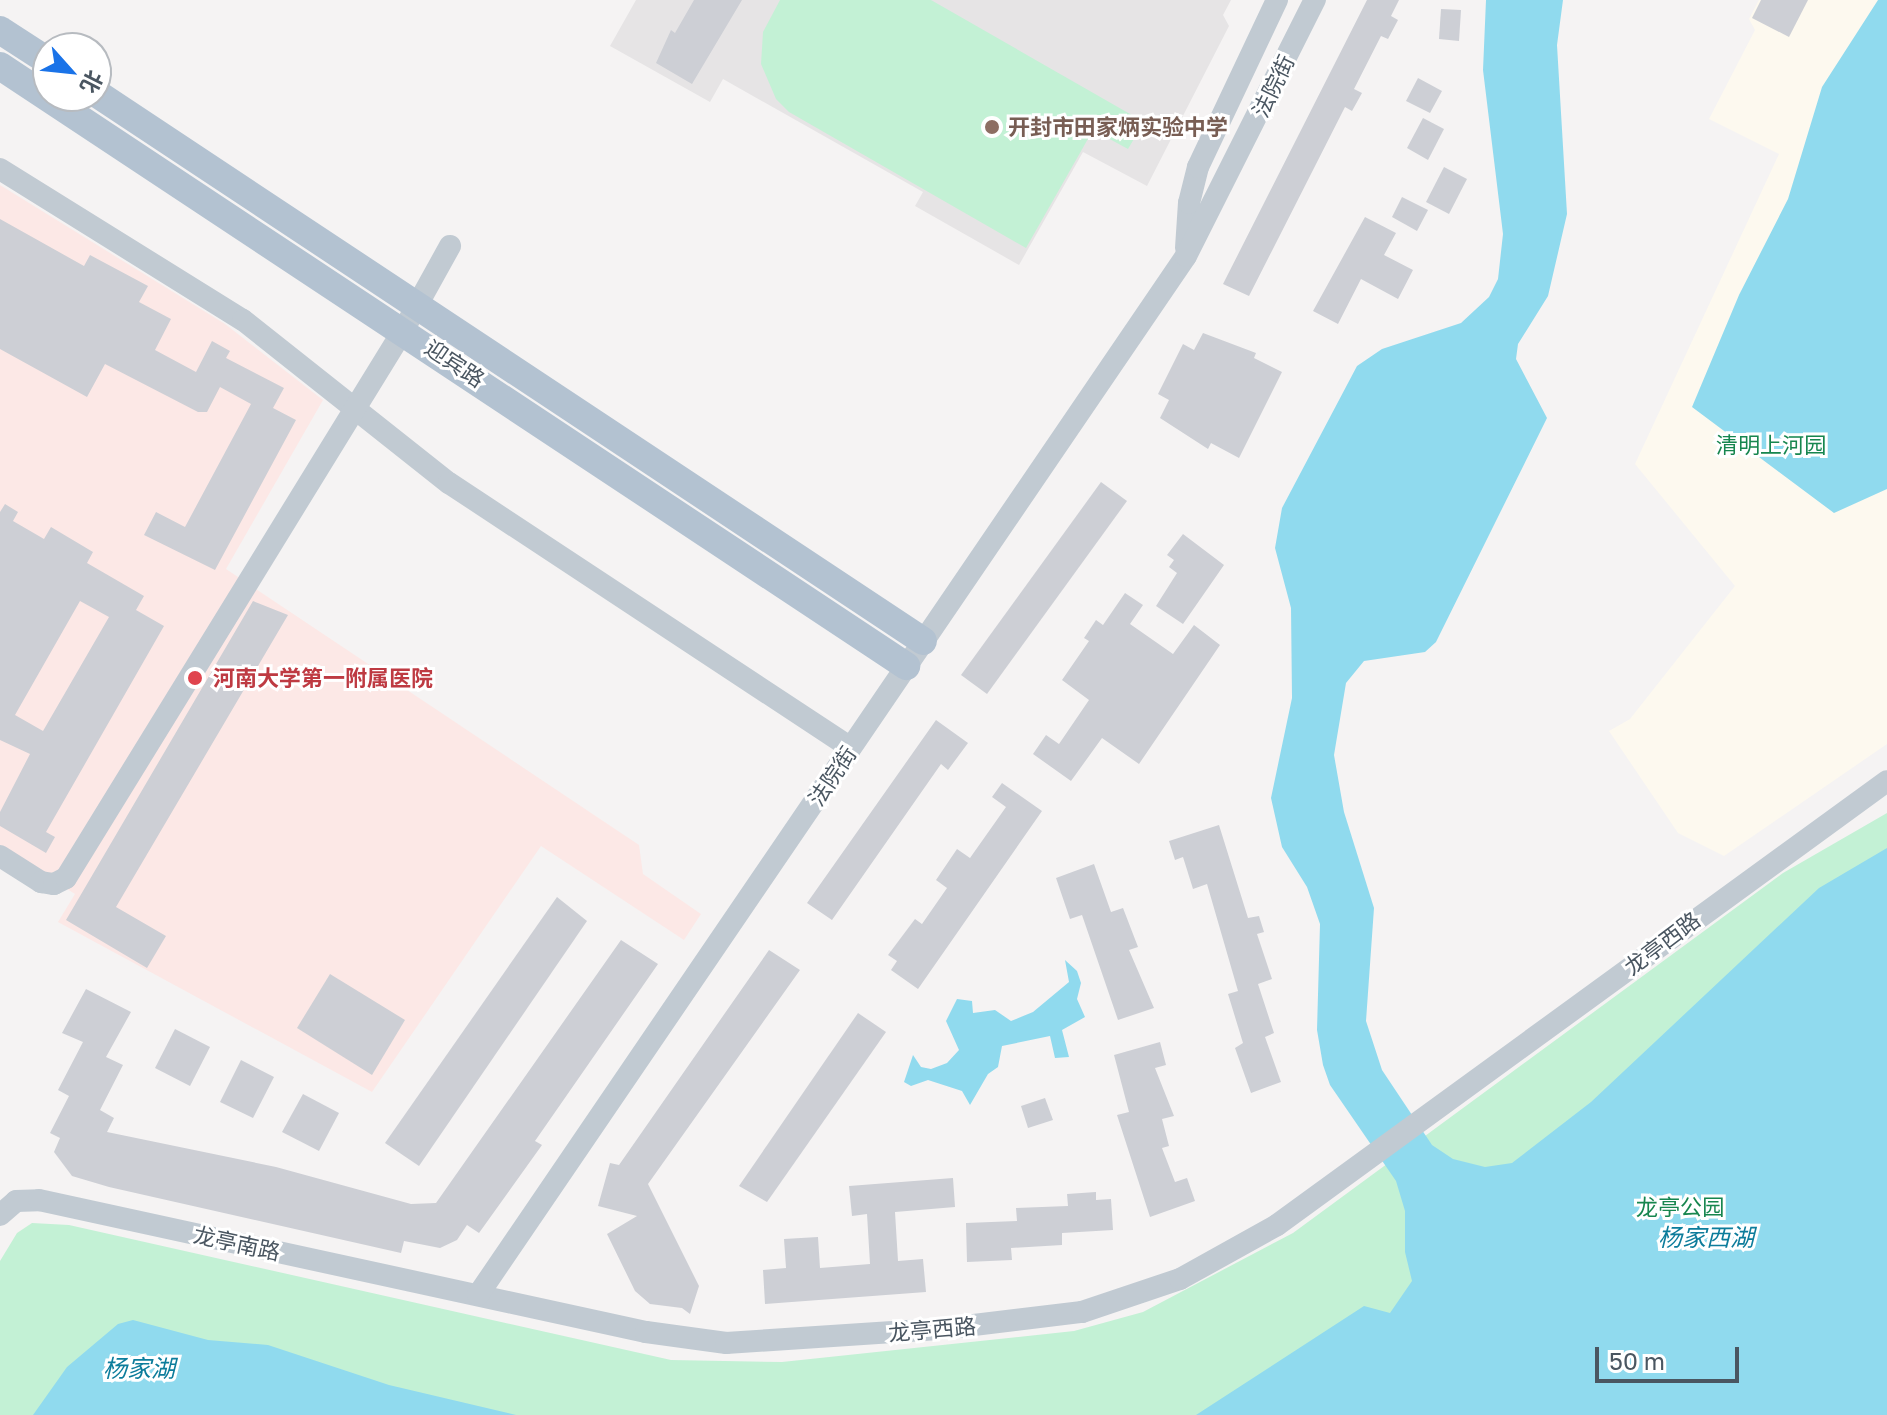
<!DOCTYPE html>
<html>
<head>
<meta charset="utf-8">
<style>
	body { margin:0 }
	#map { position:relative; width:1887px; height:1415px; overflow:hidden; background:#f5f3f3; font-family:"Golos Text","Noto Sans SC",sans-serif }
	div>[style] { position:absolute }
	.commercial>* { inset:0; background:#fdf9ef }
	.education>* { inset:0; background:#e6e4e5 }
	.medical>* { inset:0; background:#fce8e6 }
	.green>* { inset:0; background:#c3f1d5 }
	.water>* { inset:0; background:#90daee }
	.building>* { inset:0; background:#cdcfd5 }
	.minor>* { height:22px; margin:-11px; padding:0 11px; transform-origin:11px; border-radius:11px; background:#c1cad2 }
	.major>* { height:28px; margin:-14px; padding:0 14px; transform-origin:14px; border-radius:14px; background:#b3c2d1 }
	.dots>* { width:22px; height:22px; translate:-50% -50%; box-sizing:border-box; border:4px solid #fff; border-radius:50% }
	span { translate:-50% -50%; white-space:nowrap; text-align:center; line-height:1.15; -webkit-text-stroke:6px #fff; paint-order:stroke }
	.street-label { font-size:22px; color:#4a5661 }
	.education-label { font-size:22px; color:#785e54; font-weight:700 }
	.left { translate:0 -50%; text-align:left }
	.park-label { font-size:22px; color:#17864f }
	.health-label { font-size:22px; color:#be3a42; font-weight:700 }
	.water-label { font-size:24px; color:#0c7c9b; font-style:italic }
	.north { position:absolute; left:32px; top:32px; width:80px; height:80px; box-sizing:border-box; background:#fff; border:2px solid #b7bbc0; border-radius:50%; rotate:117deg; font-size:22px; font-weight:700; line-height:32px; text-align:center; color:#4a5661 }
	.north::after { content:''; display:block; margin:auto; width:28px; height:36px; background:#1a73e8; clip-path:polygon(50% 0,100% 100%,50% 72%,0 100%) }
	.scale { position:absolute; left:1595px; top:1347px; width:144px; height:36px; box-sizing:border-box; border:4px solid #4a5661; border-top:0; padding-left:10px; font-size:24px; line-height:28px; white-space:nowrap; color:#4a5661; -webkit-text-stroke:6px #fff; paint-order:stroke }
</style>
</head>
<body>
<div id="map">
	<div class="commercial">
		<div style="clip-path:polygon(1759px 0,1887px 0,1887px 744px,1724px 856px,1678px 833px,1609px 731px,1630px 719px,1735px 586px,1635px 464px,1779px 154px,1709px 119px,1755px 30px,1749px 19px)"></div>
	</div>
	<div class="education">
		<div style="clip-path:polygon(636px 0,1231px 0,1223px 15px,1229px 26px,1147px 186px,1083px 152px,1019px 265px,915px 206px,923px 192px,723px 79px,710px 102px,610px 46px)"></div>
	</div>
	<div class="medical">
		<div style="clip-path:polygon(0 185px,225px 324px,323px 400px,226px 569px,639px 845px,643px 874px,701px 914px,684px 940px,541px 846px,372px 1092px,58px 922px,75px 894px,0 847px)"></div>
	</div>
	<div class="green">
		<div style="clip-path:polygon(780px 0,931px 0,1144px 122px,1128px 149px,1093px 130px,1026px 248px,789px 112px,776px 99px,761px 64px,763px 32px)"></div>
		<div style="clip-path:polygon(1887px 813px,1887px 1415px,0 1415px,0 1261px,17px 1233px,32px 1223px,69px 1225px,671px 1360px,782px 1362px,1074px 1331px,1143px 1312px,1293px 1233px,1783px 873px)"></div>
	</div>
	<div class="water">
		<div style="clip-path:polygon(1486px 0,1563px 0,1557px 45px,1567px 214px,1548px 296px,1518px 344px,1516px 359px,1547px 418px,1436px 642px,1425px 652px,1364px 661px,1346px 683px,1334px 755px,1344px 812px,1374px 908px,1366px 1021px,1382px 1070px,1432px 1145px,1453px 1159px,1485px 1167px,1512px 1163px,1591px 1102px,1819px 888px,1887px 848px,1887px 1415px,1196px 1415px,1364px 1306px,1390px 1313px,1412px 1281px,1405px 1252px,1405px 1211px,1396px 1181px,1330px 1085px,1323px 1065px,1317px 1030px,1320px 924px,1307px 887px,1282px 847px,1271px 798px,1292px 698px,1291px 608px,1275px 548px,1282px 508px,1357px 366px,1382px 349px,1461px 323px,1489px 297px,1498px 279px,1503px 234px,1483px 70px)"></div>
		<div style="clip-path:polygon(1878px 0,1887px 0,1887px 489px,1834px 513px,1692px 407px,1739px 295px,1788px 199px,1822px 87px)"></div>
		<div style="clip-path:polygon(1065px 960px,1077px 971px,1081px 983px,1077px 999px,1085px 1017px,1062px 1030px,1069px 1057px,1055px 1058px,1050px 1036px,1002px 1046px,998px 1067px,988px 1074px,970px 1105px,962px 1091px,928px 1080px,911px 1086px,904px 1082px,913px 1055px,921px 1067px,931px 1069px,947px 1063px,959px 1050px,946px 1021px,957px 999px,972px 1001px,973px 1013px,995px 1010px,1011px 1021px,1033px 1012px,1069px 982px)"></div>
		<div style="clip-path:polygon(133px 1320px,208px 1340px,268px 1345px,389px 1385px,516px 1415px,33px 1415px,67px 1367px,118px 1324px)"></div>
	</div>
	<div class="building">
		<div style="clip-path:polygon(694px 0,742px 0,692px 84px,656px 63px,671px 30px,675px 33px)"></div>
		<div style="clip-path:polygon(1367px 0,1399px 0,1391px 16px,1398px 20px,1388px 39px,1381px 36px,1354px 89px,1362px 93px,1352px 111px,1345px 107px,1249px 296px,1223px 284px)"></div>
		<div style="clip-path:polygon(1761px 0,1808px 0,1789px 37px,1752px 18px)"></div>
		<div style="clip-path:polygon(1441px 9px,1461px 10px,1459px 41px,1439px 39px)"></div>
		<div style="clip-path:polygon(1418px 78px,1442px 91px,1430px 113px,1406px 101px)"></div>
		<div style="clip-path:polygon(1423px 118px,1444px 129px,1428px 160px,1407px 148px)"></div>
		<div style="clip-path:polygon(1444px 167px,1467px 179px,1449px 214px,1426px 202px)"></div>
		<div style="clip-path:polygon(1402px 197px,1428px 210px,1417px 231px,1392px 217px)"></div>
		<div style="clip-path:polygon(1365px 217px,1396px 233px,1384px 255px,1413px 270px,1398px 299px,1361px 279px,1338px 324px,1313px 311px)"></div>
		<div style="clip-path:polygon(0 219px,84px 266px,90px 255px,148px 286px,139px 302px,171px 319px,155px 350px,196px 372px,212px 341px,230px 351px,226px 358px,284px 388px,273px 408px,296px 420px,215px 570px,144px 535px,156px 512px,185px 527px,251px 404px,220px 387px,207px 412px,198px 412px,105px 364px,87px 397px,0 349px)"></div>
		<div style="clip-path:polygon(1203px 333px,1256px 353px,1254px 358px,1282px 372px,1239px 458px,1211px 443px,1208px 449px,1160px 418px,1169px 400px,1158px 394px,1183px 344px,1194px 350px)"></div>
		<div style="clip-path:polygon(1101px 482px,1127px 501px,987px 694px,961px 675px)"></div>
		<div style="clip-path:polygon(evenodd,5px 504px,18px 512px,13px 521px,44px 539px,51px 527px,93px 552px,87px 563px,144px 596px,136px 610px,164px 626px,46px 832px,55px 837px,46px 853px,0 826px,0 812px,30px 754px,0 740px,0 512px,5px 504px,80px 601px,109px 617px,43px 731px,15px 715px,80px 601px)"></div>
		<div style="clip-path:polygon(1183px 534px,1224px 565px,1183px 624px,1156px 606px,1177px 573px,1169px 567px,1174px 560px,1167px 555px)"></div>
		<div style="clip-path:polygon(1125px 593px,1143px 605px,1130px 624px,1173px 654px,1194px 625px,1220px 645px,1139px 764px,1102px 738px,1071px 781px,1033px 754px,1046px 735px,1059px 744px,1089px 700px,1062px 680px,1089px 641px,1084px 638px,1096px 620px,1103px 625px)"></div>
		<div style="clip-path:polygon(253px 601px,288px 615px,116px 907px,166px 936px,147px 968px,66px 920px)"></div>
		<div style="clip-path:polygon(936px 720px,968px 743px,948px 770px,941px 764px,832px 920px,807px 903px)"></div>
		<div style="clip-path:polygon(1002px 783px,1042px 811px,918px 989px,891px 970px,897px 961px,888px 955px,915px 919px,922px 924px,947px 888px,936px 880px,957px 849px,970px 858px,1006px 807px,992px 797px)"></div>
		<div style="clip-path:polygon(1219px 825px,1248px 918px,1259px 916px,1264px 932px,1257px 934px,1272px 979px,1258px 984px,1274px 1033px,1265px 1037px,1281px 1082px,1251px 1093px,1235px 1048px,1243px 1043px,1228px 994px,1238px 991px,1207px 884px,1193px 889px,1183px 857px,1175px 860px,1169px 841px)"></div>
		<div style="clip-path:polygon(1094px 864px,1111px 912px,1123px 908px,1138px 947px,1129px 950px,1154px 1008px,1118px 1020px,1082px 915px,1070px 919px,1056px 878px)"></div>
		<div style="clip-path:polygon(557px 897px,587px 921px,419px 1166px,385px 1143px)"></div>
		<div style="clip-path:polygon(621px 940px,658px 964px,535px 1141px,542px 1145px,479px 1233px,467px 1225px,457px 1240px,440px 1248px,404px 1241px,401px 1253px,109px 1187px,72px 1176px,54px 1152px,60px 1138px,50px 1133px,69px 1096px,58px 1090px,83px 1042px,62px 1033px,86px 989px,131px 1012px,106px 1057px,123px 1065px,100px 1110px,114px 1118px,107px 1132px,276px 1167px,411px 1204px,436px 1203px)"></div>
		<div style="clip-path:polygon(769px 950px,800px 970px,648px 1184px,699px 1286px,690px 1314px,682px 1308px,650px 1304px,635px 1291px,607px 1234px,637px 1216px,598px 1206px,610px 1163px,619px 1165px)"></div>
		<div style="clip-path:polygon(330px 974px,405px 1020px,372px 1075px,297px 1028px)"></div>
		<div style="clip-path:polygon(858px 1013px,886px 1032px,767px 1202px,739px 1186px)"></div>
		<div style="clip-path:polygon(175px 1029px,210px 1047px,190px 1086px,155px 1068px)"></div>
		<div style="clip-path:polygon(1160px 1042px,1166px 1065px,1155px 1068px,1174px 1116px,1162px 1119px,1169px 1146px,1162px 1148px,1175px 1182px,1187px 1178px,1195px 1201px,1150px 1217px,1117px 1115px,1129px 1112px,1114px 1055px)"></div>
		<div style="clip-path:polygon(241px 1060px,274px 1077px,253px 1118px,220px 1102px)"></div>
		<div style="clip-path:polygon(303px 1094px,339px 1113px,319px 1151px,282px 1132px)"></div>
		<div style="clip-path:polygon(1045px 1098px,1053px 1120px,1028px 1128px,1021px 1106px)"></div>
		<div style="clip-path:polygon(953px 1178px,955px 1207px,895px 1212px,898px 1261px,923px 1259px,926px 1292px,765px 1304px,763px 1270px,786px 1268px,784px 1239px,818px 1237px,820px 1268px,870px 1264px,867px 1214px,852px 1216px,849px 1186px)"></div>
		<div style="clip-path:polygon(1096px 1192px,1096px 1200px,1111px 1199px,1113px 1230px,1062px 1233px,1062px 1245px,1011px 1248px,1012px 1260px,967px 1262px,966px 1223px,1017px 1221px,1016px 1208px,1068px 1206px,1067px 1194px)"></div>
	</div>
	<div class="minor">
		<div style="left:0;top:169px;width:286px;rotate:31.9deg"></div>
		<div style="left:243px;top:320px;width:263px;rotate:38.4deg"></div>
		<div style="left:449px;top:483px;width:481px;rotate:33.4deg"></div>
		<div style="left:1186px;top:248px;width:45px;rotate:-86.2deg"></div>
		<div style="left:1189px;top:203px;width:37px;rotate:-76deg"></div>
		<div style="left:1198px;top:167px;width:185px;rotate:-64.7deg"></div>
		<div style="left:0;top:856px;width:49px;rotate:32.4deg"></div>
		<div style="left:41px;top:882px;width:13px;rotate:9deg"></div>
		<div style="left:54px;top:884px;width:13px;rotate:-27deg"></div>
		<div style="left:66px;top:878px;width:645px;rotate:-58.38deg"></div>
		<div style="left:404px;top:329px;width:95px;rotate:-61deg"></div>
		<div style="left:0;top:1215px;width:21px;rotate:-41deg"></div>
		<div style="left:16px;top:1201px;width:23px;rotate:-2deg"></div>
		<div style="left:39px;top:1200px;width:621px;rotate:12.27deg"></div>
		<div style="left:646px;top:1332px;width:81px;rotate:7.8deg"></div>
		<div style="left:726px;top:1343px;width:224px;rotate:-3.8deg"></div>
		<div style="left:949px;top:1328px;width:134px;rotate:-6.9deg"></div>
		<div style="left:1082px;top:1312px;width:103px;rotate:-18.6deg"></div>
		<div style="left:1180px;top:1279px;width:111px;rotate:-29.1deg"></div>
		<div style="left:1277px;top:1225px;width:754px;rotate:-36.05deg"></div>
		<div style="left:478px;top:1295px;width:1257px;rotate:-55.73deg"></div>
		<div style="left:1186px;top:256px;width:287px;rotate:-63.3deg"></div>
	</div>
	<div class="major">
		<div style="left:0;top:30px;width:57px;rotate:32.9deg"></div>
		<div style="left:0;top:66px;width:1087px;rotate:33.51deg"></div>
		<div style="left:96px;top:93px;width:992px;rotate:33.53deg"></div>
	</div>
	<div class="dots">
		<div style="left:992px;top:127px;background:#8d6e63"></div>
		<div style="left:195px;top:678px;background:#e0444e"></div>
	</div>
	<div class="street-label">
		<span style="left:1273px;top:86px;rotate:-64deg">法院街</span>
		<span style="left:455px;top:363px;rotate:34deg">迎宾路</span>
		<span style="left:832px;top:776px;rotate:-56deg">法院街</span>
		<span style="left:1662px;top:943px;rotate:-37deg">龙亭西路</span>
		<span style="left:237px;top:1243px;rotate:12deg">龙亭南路</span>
		<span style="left:932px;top:1329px;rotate:-5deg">龙亭西路</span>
	</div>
	<div class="education-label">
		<span class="left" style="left:1008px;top:127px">开封市田家炳实验中学</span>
	</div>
	<div class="park-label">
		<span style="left:1771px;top:445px">清明上河园</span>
		<span style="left:1680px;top:1207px">龙亭公园</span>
	</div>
	<div class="health-label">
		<span class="left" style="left:213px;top:678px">河南大学第一附属医院</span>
	</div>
	<div class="water-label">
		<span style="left:1706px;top:1237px">杨家西湖</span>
		<span style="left:139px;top:1368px">杨家湖</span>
	</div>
	<div class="north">北</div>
	<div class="scale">50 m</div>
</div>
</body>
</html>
